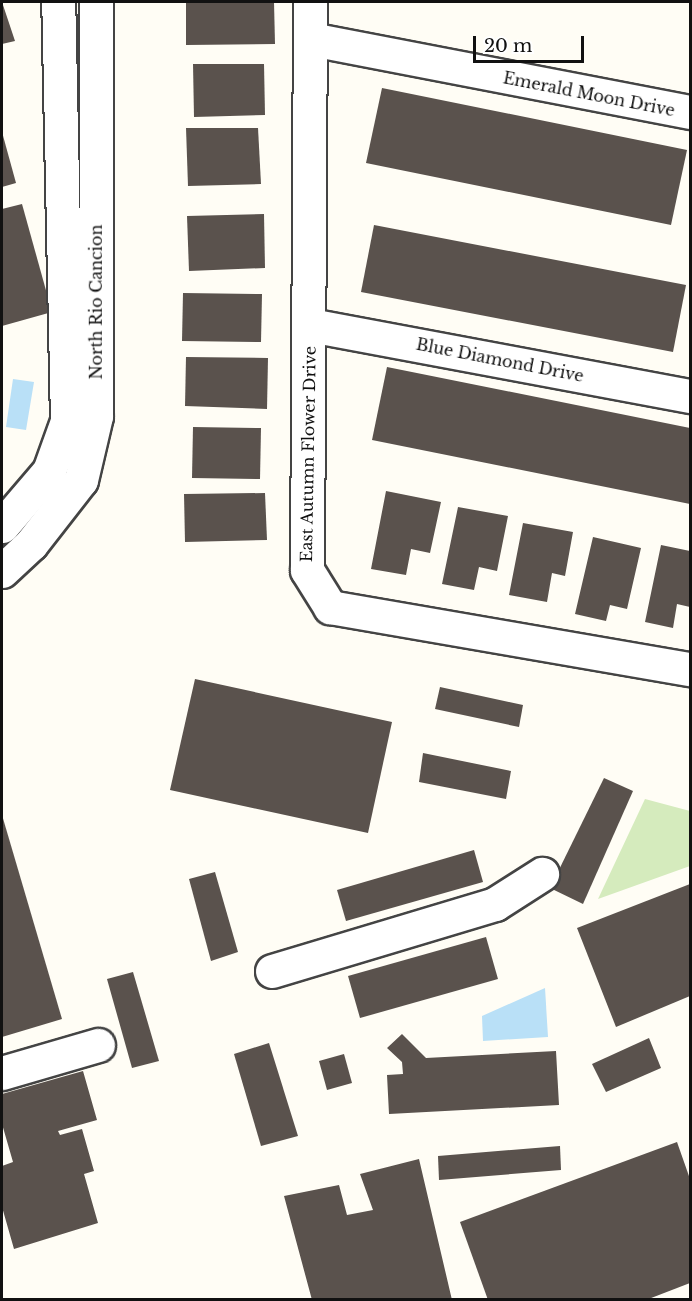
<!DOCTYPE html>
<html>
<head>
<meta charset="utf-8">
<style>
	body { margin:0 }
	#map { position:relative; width:692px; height:1301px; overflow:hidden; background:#fffdf5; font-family:"Libre Baskerville",serif }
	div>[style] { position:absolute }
	.green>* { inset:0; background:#d5ebbd }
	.water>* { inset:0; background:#b9e0f7 }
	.building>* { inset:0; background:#5a524d }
	.roads { filter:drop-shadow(2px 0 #444) drop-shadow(-2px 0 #444) drop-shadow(0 2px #444) drop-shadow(0 -2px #444) }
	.minor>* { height:33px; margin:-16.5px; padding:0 16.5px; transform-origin:16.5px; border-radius:16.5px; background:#fff }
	span { translate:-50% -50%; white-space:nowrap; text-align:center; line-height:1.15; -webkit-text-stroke:6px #fff; paint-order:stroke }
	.street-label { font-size:16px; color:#111 }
	.frame { position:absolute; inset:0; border:3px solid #111; pointer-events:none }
	.scale { position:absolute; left:473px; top:36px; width:111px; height:27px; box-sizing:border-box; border:3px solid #111; border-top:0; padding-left:8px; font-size:18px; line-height:21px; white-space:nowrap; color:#111; -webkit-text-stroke:4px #fff; paint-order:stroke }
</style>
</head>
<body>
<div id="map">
	<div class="green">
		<div style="clip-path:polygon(645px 799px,690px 811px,690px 866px,598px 899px)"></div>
	</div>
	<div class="water">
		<div style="clip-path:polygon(13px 379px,34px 382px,26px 430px,6px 427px)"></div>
		<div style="clip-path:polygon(545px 988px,548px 1037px,483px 1041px,482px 1016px)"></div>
	</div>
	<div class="building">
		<div style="clip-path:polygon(2px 2px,15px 41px,2px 44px)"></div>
		<div style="clip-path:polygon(186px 2px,274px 2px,275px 44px,186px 45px)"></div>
		<div style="clip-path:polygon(193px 64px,264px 64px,265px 115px,194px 117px)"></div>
		<div style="clip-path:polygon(382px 88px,687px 150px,671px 225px,366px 163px)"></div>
		<div style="clip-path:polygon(186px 128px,258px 128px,261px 184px,188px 186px)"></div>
		<div style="clip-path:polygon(2px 132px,16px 183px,2px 187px)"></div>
		<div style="clip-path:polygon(22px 204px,52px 312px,2px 326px,2px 209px)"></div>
		<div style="clip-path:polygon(264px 214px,265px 268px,189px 271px,187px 216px)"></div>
		<div style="clip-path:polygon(374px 225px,686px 285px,673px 352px,361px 292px)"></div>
		<div style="clip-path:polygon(183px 293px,262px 294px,261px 342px,182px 341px)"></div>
		<div style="clip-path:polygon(186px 357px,268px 358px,267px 409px,185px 406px)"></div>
		<div style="clip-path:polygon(387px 367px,690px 428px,690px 504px,372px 440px)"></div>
		<div style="clip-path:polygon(193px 427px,261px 428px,260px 479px,192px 478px)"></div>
		<div style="clip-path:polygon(386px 491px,441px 502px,430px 553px,411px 549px,406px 575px,371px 569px)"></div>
		<div style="clip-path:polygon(265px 493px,267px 540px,185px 542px,184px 494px)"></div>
		<div style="clip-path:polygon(458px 507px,508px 516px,497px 571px,479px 567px,474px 590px,442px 584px)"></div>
		<div style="clip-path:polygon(523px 523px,573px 532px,565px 576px,552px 573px,547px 602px,509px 595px)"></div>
		<div style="clip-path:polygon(593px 537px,641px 548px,627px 609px,610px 605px,606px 621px,575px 614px)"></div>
		<div style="clip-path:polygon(661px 545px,690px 551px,690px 607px,677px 604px,673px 628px,645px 622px)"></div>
		<div style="clip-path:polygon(195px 679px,392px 722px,368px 833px,170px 790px)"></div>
		<div style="clip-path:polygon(440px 687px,523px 705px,519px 727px,435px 709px)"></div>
		<div style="clip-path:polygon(423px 753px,511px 771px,506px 799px,419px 782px)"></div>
		<div style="clip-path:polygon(604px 778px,633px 791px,583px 904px,550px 888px)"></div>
		<div style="clip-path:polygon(2px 815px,62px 1019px,2px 1037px)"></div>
		<div style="clip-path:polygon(474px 850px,483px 882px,346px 921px,337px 890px)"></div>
		<div style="clip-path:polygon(215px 872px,238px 952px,211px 961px,189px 879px)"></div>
		<div style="clip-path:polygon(690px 884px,690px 996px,616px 1027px,577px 928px)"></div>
		<div style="clip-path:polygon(486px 937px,498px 979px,360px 1018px,348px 976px)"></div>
		<div style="clip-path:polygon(133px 972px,159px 1061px,132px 1068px,107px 979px)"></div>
		<div style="clip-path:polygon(402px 1034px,426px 1058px,556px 1051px,559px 1105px,389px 1114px,387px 1075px,403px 1074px,402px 1062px,387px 1048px)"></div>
		<div style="clip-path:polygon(649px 1038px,661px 1068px,606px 1092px,592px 1064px)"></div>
		<div style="clip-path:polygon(269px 1043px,298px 1136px,261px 1146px,234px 1054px)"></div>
		<div style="clip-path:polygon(344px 1054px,352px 1083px,327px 1090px,319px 1061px)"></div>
		<div style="clip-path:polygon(83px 1071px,97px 1120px,58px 1131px,60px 1135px,82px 1129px,94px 1171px,84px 1174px,98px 1223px,14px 1249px,2px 1207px,2px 1166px,13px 1162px,2px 1124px,2px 1094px)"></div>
		<div style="clip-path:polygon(677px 1142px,690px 1179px,690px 1283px,646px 1300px,488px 1300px,460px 1222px)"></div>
		<div style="clip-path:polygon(560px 1146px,561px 1170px,439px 1180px,438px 1156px)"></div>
		<div style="clip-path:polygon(419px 1159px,452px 1300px,312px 1300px,284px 1196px,339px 1185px,347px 1215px,373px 1210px,360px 1174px)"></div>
	</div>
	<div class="roads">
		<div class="minor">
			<div style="left:310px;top:2px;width:568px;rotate:90.3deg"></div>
			<div style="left:307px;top:570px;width:44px;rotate:58.1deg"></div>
			<div style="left:330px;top:607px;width:365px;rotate:9.8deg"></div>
			<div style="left:311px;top:39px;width:386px;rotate:10.9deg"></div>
			<div style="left:310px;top:325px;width:387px;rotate:10.6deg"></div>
			<div style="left:2px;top:526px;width:72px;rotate:-49.5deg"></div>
			<div style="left:49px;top:471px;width:53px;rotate:-70.2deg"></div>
			<div style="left:67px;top:421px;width:419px;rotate:-91.2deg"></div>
			<div style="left:2px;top:571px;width:40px;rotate:-43deg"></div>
			<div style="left:31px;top:544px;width:81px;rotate:-52deg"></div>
			<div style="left:81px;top:480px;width:66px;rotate:-76.8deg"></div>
			<div style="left:96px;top:416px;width:414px;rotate:-90deg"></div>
			<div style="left:272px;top:971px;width:233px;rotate:-16.7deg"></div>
			<div style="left:495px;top:904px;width:56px;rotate:-32.6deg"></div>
			<div style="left:2px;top:1073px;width:100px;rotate:-16.3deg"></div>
		</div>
	</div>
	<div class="street-label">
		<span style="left:589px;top:94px;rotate:11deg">Emerald Moon Drive</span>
		<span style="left:96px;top:302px;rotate:-90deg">North Rio Cancion</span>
		<span style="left:500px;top:360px;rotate:11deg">Blue Diamond Drive</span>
		<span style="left:308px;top:454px;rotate:-89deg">East Autumn Flower Drive</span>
	</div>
	<div class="frame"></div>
	<div class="scale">20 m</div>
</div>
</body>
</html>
